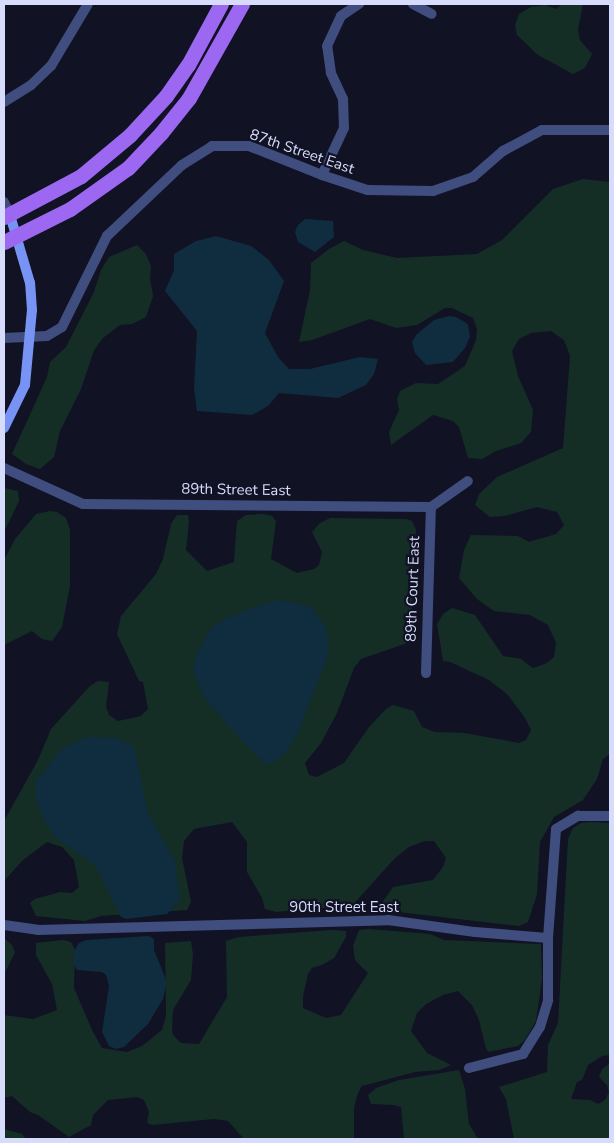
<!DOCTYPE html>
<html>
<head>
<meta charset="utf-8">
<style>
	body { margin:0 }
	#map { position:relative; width:614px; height:1143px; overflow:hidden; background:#111224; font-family:"Nunito Sans",sans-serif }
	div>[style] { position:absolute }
	.green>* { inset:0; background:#142e26 }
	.water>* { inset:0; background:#0f2d3f }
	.street>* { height:10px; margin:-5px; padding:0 5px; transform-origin:5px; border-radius:5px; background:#404d7f }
	.secondary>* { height:10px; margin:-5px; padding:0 5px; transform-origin:5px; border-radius:5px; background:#7793f3 }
	.primary>* { height:15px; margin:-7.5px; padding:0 7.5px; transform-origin:7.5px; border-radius:7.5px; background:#9c68f2 }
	span { translate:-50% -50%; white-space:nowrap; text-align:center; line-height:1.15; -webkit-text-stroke:4.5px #111224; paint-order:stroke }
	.street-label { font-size:15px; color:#d7dcfc }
	.frame { position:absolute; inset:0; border:5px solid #d7dcfc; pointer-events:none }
</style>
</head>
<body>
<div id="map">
	<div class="green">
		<div style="clip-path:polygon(562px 4px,583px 4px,578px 29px,580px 40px,592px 54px,585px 68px,573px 74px,538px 55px,517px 35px,515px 25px,519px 14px,531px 7px,545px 5px,556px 9px)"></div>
		<div style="clip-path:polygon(583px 179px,610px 182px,610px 754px,603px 759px,597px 779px,583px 800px,554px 817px,540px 842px,537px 894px,528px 922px,519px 926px,389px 911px,382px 903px,393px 887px,433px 880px,443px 867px,446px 858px,434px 841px,425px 841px,409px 847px,395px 858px,350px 908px,316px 908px,276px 912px,265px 909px,262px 898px,247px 872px,247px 842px,232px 822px,194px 829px,184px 841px,182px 858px,191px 902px,187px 910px,101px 916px,85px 921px,36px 916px,30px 903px,35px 899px,60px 892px,72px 893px,79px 887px,74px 860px,62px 847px,47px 842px,23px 860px,4px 881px,4px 821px,38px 760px,51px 729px,90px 686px,98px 681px,109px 682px,106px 707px,109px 715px,118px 721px,141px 716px,148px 709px,143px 682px,139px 681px,117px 634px,121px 616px,156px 574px,163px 559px,171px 524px,177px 515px,188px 515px,189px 521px,186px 550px,207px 571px,234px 562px,237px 521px,246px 515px,263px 514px,272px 516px,276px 521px,271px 559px,297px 573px,314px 569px,319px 565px,322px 552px,312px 532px,320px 523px,330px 518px,406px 519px,412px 521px,416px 530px,410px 642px,361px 659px,354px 668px,337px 713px,321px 743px,305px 763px,309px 775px,317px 777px,344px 763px,369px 727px,386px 709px,393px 705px,414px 711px,422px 727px,435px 732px,464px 733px,519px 743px,526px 740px,531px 730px,525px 718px,508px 695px,489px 680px,450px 662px,443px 661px,437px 624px,443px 614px,452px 608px,475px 615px,503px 656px,521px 659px,533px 668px,547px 663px,554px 657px,556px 643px,548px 625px,530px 615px,494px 611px,477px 599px,459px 578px,464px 550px,471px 535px,518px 536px,529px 542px,556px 534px,564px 525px,557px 512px,537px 507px,504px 516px,490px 517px,475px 505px,479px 494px,497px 477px,563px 448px,570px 356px,564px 340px,551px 331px,531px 333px,519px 339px,512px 351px,518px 376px,533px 410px,531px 432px,521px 443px,496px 451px,482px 459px,468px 458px,459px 427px,453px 421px,433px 415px,391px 445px,389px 432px,399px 410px,397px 399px,400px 391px,416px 383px,438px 384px,465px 366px,476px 340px,477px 329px,473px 318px,452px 308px,445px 308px,417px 325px,396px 328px,370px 319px,312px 340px,299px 342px,310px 290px,311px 263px,329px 249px,344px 241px,363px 250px,397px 258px,477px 254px,502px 240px,553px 189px)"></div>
		<div style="clip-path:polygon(137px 245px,146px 254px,151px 266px,150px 278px,153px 296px,146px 317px,132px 324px,120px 325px,103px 338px,94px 350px,81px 389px,60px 431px,54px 457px,40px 469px,26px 464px,12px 454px,47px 377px,50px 362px,66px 347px,94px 292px,101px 270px,109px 257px)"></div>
		<div style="clip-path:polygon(4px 488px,18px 491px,19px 501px,4px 532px)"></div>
		<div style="clip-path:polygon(50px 511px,57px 512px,66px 518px,70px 530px,70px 586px,62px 627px,52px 641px,42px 639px,32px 631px,4px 645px,4px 560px,15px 539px,36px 514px)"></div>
		<div style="clip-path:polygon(591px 822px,610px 823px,610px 1055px,602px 1056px,588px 1065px,582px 1080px,577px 1082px,571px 1099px,590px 1100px,598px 1104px,605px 1100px,609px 1092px,607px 1085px,599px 1077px,602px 1069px,610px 1063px,610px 1139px,514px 1139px,506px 1099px,499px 1087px,547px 1072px,548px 1045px,558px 1023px,568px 839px,573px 828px,581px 823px)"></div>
		<div style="clip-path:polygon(369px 929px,430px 934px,444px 940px,541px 944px,542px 979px,536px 1021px,525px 1040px,518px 1046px,488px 1052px,485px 1045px,479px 1020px,472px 1005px,458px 991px,443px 995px,426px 1004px,417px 1013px,411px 1031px,427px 1053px,451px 1065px,439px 1070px,415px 1072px,362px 1086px,358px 1093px,354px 1108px,354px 1139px,244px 1139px,228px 1121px,214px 1119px,152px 1125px,147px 1123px,149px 1112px,144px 1100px,137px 1097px,108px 1100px,93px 1115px,91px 1125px,69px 1137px,38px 1115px,30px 1112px,12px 1096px,4px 1098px,4px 1015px,33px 1019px,57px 1010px,52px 984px,36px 955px,36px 943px,63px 940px,71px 942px,75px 950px,74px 988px,93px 1032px,102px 1048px,127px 1052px,142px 1046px,162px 1030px,166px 1016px,165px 943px,191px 941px,193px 954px,191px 980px,173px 1010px,172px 1030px,173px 1035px,181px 1043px,199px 1044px,227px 997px,226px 941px,239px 937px,332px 930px,346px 931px,346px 937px,334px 958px,322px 965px,312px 968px,308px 974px,303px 996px,303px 1008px,326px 1018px,341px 1015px,368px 973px,355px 960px,353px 946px,359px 930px)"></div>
		<div style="clip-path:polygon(4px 938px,12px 945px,15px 952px,4px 975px)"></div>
		<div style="clip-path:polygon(459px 1070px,465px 1089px,469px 1124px,478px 1139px,404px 1139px,401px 1107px,393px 1105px,371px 1104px,368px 1095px,376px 1088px,399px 1080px)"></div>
		<div style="clip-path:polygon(4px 1129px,22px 1134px,26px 1139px,4px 1139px)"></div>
	</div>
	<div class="water">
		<div style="clip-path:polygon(305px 219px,333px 221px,334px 237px,315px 252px,298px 242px,295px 232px,298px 225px)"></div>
		<div style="clip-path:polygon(216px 236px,251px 246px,269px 260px,284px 281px,265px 333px,278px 357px,289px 369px,310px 369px,360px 357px,378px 359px,374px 374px,366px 385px,338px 398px,279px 393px,268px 406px,252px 415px,197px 411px,194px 388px,197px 331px,165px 291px,174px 270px,174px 254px,196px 241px)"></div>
		<div style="clip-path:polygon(449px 316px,456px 317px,468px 324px,470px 337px,465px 348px,453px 362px,426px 365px,415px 353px,412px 342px,417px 334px,434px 320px)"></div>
		<div style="clip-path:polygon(276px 600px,311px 606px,327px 630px,328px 655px,298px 733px,284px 755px,267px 765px,248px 747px,204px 698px,193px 670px,196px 654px,212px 627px,224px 619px)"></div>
		<div style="clip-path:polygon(88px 737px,115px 738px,131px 745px,135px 750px,148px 814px,174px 859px,180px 900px,167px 914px,126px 919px,121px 917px,96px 866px,54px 836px,43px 817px,36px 800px,36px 778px,41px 776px,62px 749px)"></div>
		<div style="clip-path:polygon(149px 936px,154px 939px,154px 950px,167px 982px,163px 999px,148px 1024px,124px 1047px,116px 1049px,109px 1046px,102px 1032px,109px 986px,106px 975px,102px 972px,77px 970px,73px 964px,74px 951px,79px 943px,86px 940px)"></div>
	</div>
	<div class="street">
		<div style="left:413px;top:4px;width:21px;rotate:28deg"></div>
		<div style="left:4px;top:102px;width:32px;rotate:-32deg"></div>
		<div style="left:31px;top:85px;width:28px;rotate:-44deg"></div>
		<div style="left:51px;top:66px;width:72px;rotate:-59.2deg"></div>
		<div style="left:322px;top:175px;width:52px;rotate:-64.9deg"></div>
		<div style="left:344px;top:128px;width:29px;rotate:-92deg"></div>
		<div style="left:343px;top:99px;width:29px;rotate:-115deg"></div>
		<div style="left:331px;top:73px;width:27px;rotate:-98deg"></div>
		<div style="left:327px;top:46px;width:33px;rotate:-65deg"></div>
		<div style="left:341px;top:16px;width:22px;rotate:-34deg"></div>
		<div style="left:4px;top:202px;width:14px;rotate:65deg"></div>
		<div style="left:4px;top:338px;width:43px;rotate:-2.7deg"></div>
		<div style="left:47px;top:336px;width:17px;rotate:-31deg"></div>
		<div style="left:62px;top:327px;width:102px;rotate:-63.7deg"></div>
		<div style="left:107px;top:236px;width:103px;rotate:-43.4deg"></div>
		<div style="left:182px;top:165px;width:36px;rotate:-32deg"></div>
		<div style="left:212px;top:146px;width:37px"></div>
		<div style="left:249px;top:146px;width:79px;rotate:21.7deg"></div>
		<div style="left:322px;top:175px;width:47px;rotate:18.4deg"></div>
		<div style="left:367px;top:190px;width:66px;rotate:0.9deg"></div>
		<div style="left:433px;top:191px;width:42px;rotate:-19.3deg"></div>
		<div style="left:473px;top:177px;width:40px;rotate:-41deg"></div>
		<div style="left:503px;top:151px;width:44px;rotate:-28.3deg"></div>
		<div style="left:542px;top:130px;width:68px"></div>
		<div style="left:4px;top:468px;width:87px;rotate:24.5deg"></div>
		<div style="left:83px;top:504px;width:348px;rotate:0.5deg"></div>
		<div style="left:431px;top:507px;width:45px;rotate:-35.1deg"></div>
		<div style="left:426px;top:673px;width:166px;rotate:-88.3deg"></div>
		<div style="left:4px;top:925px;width:34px;rotate:8deg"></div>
		<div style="left:38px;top:930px;width:350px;rotate:-1.6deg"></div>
		<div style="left:388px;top:920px;width:88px;rotate:7.9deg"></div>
		<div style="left:475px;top:932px;width:73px;rotate:4.7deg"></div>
		<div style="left:469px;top:1068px;width:56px;rotate:-14.5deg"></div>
		<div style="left:523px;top:1054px;width:32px;rotate:-58deg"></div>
		<div style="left:540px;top:1027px;width:28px;rotate:-73deg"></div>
		<div style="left:548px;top:1000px;width:62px;rotate:-90deg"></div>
		<div style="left:548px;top:938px;width:109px;rotate:-85.8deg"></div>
		<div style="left:556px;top:829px;width:26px;rotate:-31deg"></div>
		<div style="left:578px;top:816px;width:32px"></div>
	</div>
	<div class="secondary">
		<div style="left:4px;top:428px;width:48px;rotate:-64deg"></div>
		<div style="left:25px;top:385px;width:75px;rotate:-84.7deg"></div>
		<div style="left:32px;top:310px;width:27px;rotate:-94deg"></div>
		<div style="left:30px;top:283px;width:71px;rotate:-106.4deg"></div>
	</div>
	<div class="primary">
		<div style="left:4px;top:217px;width:87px;rotate:-28deg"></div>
		<div style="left:81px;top:176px;width:64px;rotate:-39.9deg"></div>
		<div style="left:130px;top:135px;width:53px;rotate:-47.3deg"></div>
		<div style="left:166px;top:96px;width:38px;rotate:-55deg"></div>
		<div style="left:188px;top:65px;width:69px;rotate:-61.6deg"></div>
		<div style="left:4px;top:242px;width:74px;rotate:-26.6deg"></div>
		<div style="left:70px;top:209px;width:71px;rotate:-35.3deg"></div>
		<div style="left:128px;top:168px;width:48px;rotate:-46.7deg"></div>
		<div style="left:161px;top:133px;width:45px;rotate:-51.3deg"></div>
		<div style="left:189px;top:98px;width:108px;rotate:-60.6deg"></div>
	</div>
	<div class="street-label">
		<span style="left:302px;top:152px;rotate:19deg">87th Street East</span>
		<span style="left:236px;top:490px;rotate:1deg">89th Street East</span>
		<span style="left:413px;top:589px;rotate:-88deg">89th Court East</span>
		<span style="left:344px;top:908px">90th Street East</span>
	</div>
	<div class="frame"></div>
</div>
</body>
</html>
